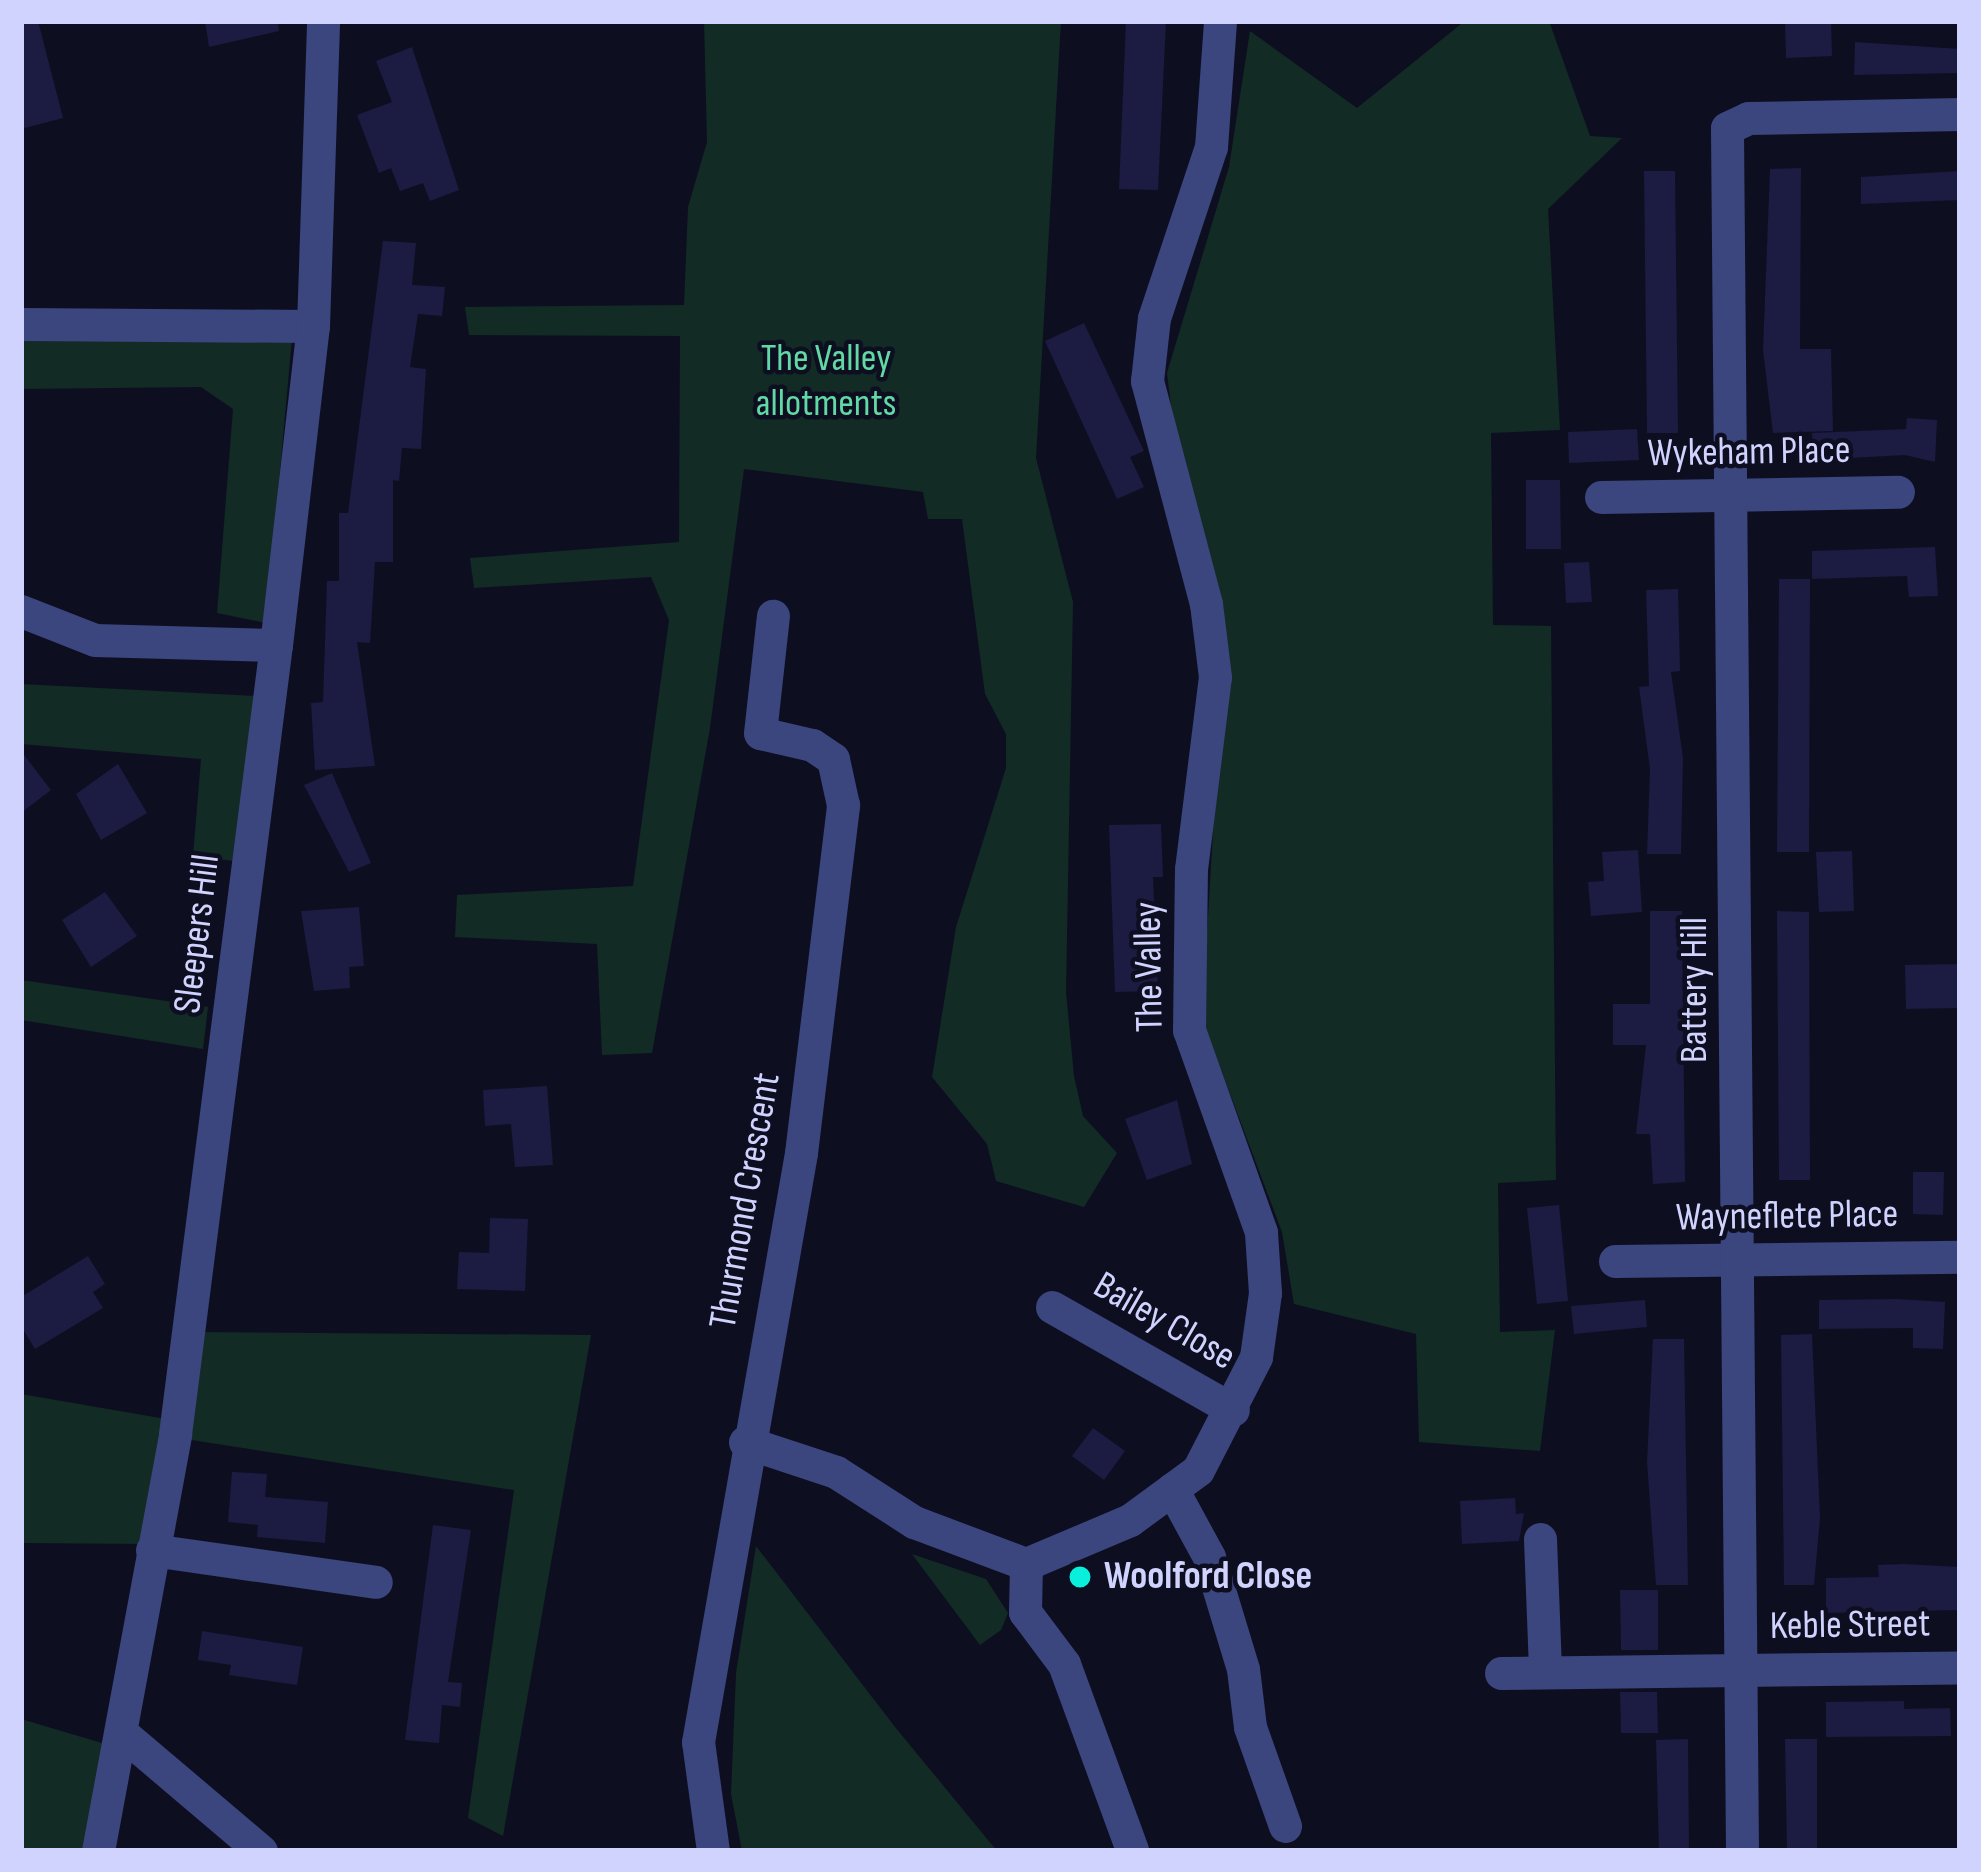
<!DOCTYPE html>
<html>
<head>
<meta charset="utf-8">
<style>
	body { margin:0 }
	#map { position:relative; width:1981px; height:1872px; overflow:hidden; background:#0e0e21; font-family:"Sofia Sans Condensed",sans-serif }
	div>[style] { position:absolute }
	.green>* { inset:0; background:#122b25 }
	.building>* { inset:0; background:#1c1b41 }
	.minor>* { height:33px; margin:-16.5px; padding:0 16.5px; transform-origin:16.5px; border-radius:16.5px; background:#3b457e }
	.dots>* { width:33px; height:33px; translate:-50% -50%; box-sizing:border-box; border:6px solid #0e0e21; border-radius:50% }
	span { translate:-50% -50%; white-space:nowrap; text-align:center; line-height:1.15; -webkit-text-stroke:9px #0e0e21; paint-order:stroke }
	.park-label { font-size:39px; color:#60d9a4 }
	.street-label { font-size:39px; color:#d0d3fd }
	.poi-label { font-size:39px; color:#d0d3fd; font-weight:700 }
	.left { translate:0 -50%; text-align:left }
	.frame { position:absolute; inset:0; border:24px solid #d0d3fd; pointer-events:none }
</style>
</head>
<body>
<div id="map">
	<div class="green">
		<div style="clip-path:polygon(704px 21px,1061px 21px,1036px 458px,1073px 602px,1066px 992px,1074px 1076px,1083px 1116px,1117px 1153px,1084px 1207px,996px 1181px,987px 1144px,932px 1077px,956px 927px,1006px 768px,1006px 734px,985px 694px,962px 519px,928px 519px,923px 492px,744px 469px,710px 728px,652px 1053px,602px 1055px,597px 944px,455px 937px,457px 895px,633px 886px,669px 620px,651px 577px,474px 588px,470px 558px,679px 542px,680px 336px,469px 335px,465px 307px,684px 305px,688px 207px,707px 142px)"></div>
		<div style="clip-path:polygon(1549px 21px,1590px 136px,1622px 138px,1548px 209px,1560px 430px,1491px 433px,1493px 625px,1551px 626px,1556px 1180px,1498px 1183px,1500px 1332px,1555px 1330px,1540px 1451px,1419px 1442px,1416px 1334px,1294px 1304px,1282px 1232px,1202px 1019px,1216px 781px,1167px 373px,1229px 167px,1250px 31px,1357px 108px,1461px 24px)"></div>
		<div style="clip-path:polygon(21px 334px,292px 339px,266px 623px,217px 613px,233px 409px,201px 387px,21px 389px)"></div>
		<div style="clip-path:polygon(21px 684px,257px 696px,234px 861px,193px 856px,201px 759px,21px 744px)"></div>
		<div style="clip-path:polygon(21px 980px,208px 1007px,203px 1049px,21px 1020px)"></div>
		<div style="clip-path:polygon(200px 1332px,591px 1335px,503px 1836px,468px 1818px,514px 1490px,185px 1439px)"></div>
		<div style="clip-path:polygon(21px 1394px,166px 1419px,146px 1544px,21px 1543px)"></div>
		<div style="clip-path:polygon(756px 1546px,895px 1727px,997px 1851px,742px 1851px,731px 1794px,736px 1673px)"></div>
		<div style="clip-path:polygon(912px 1554px,986px 1579px,1008px 1613px,1001px 1630px,980px 1645px)"></div>
		<div style="clip-path:polygon(21px 1719px,112px 1746px,90px 1851px,21px 1851px)"></div>
	</div>
	<div class="building">
		<div style="clip-path:polygon(21px 21px,38px 21px,63px 118px,21px 129px)"></div>
		<div style="clip-path:polygon(205px 21px,278px 21px,279px 31px,209px 47px)"></div>
		<div style="clip-path:polygon(1126px 21px,1166px 21px,1158px 190px,1119px 189px)"></div>
		<div style="clip-path:polygon(1785px 21px,1831px 21px,1832px 56px,1786px 58px)"></div>
		<div style="clip-path:polygon(1855px 42px,1960px 49px,1960px 73px,1854px 75px)"></div>
		<div style="clip-path:polygon(412px 47px,459px 190px,430px 201px,423px 183px,400px 191px,391px 168px,379px 173px,357px 115px,392px 102px,376px 61px)"></div>
		<div style="clip-path:polygon(1801px 168px,1800px 349px,1831px 349px,1833px 431px,1773px 433px,1763px 350px,1770px 169px)"></div>
		<div style="clip-path:polygon(1644px 171px,1675px 171px,1678px 433px,1647px 433px)"></div>
		<div style="clip-path:polygon(1960px 171px,1960px 200px,1861px 204px,1861px 177px)"></div>
		<div style="clip-path:polygon(383px 241px,416px 243px,412px 285px,445px 287px,442px 316px,418px 314px,410px 367px,426px 369px,421px 449px,402px 448px,399px 481px,393px 480px,393px 562px,375px 562px,370px 643px,357px 642px,375px 766px,315px 770px,311px 703px,323px 702px,327px 581px,339px 581px,339px 513px,348px 513px)"></div>
		<div style="clip-path:polygon(1084px 323px,1144px 451px,1130px 457px,1144px 487px,1117px 499px,1045px 341px)"></div>
		<div style="clip-path:polygon(1907px 418px,1937px 420px,1935px 462px,1905px 455px,1813px 460px,1812px 433px,1906px 429px)"></div>
		<div style="clip-path:polygon(1637px 429px,1639px 460px,1569px 463px,1568px 432px)"></div>
		<div style="clip-path:polygon(1526px 480px,1560px 480px,1561px 549px,1526px 549px)"></div>
		<div style="clip-path:polygon(1935px 547px,1938px 596px,1909px 597px,1907px 576px,1812px 579px,1812px 551px)"></div>
		<div style="clip-path:polygon(1589px 562px,1592px 602px,1566px 603px,1564px 563px)"></div>
		<div style="clip-path:polygon(1779px 579px,1810px 579px,1809px 852px,1777px 852px)"></div>
		<div style="clip-path:polygon(1678px 589px,1680px 671px,1671px 672px,1683px 758px,1681px 854px,1647px 854px,1650px 769px,1639px 687px,1649px 686px,1646px 590px)"></div>
		<div style="clip-path:polygon(21px 751px,51px 790px,21px 813px)"></div>
		<div style="clip-path:polygon(118px 764px,147px 813px,101px 840px,76px 794px)"></div>
		<div style="clip-path:polygon(332px 773px,371px 863px,349px 872px,304px 785px)"></div>
		<div style="clip-path:polygon(1161px 824px,1163px 877px,1153px 877px,1158px 991px,1115px 992px,1109px 825px)"></div>
		<div style="clip-path:polygon(1638px 850px,1642px 912px,1591px 916px,1588px 882px,1604px 881px,1602px 852px)"></div>
		<div style="clip-path:polygon(1852px 851px,1854px 911px,1819px 912px,1816px 852px)"></div>
		<div style="clip-path:polygon(105px 892px,137px 936px,91px 967px,62px 920px)"></div>
		<div style="clip-path:polygon(359px 907px,364px 966px,349px 967px,350px 988px,314px 991px,301px 911px)"></div>
		<div style="clip-path:polygon(1650px 911px,1682px 911px,1685px 1182px,1653px 1184px,1650px 1134px,1636px 1134px,1646px 1045px,1613px 1045px,1613px 1004px,1650px 1004px)"></div>
		<div style="clip-path:polygon(1777px 911px,1809px 912px,1810px 1180px,1779px 1180px)"></div>
		<div style="clip-path:polygon(1960px 964px,1960px 1008px,1906px 1009px,1905px 965px)"></div>
		<div style="clip-path:polygon(547px 1086px,553px 1165px,515px 1167px,511px 1124px,485px 1126px,483px 1090px)"></div>
		<div style="clip-path:polygon(1177px 1100px,1192px 1164px,1147px 1180px,1125px 1119px)"></div>
		<div style="clip-path:polygon(1913px 1172px,1944px 1172px,1943px 1215px,1913px 1214px)"></div>
		<div style="clip-path:polygon(1559px 1205px,1568px 1301px,1537px 1304px,1527px 1208px)"></div>
		<div style="clip-path:polygon(490px 1218px,528px 1219px,525px 1291px,457px 1289px,459px 1252px,489px 1253px)"></div>
		<div style="clip-path:polygon(88px 1256px,105px 1284px,93px 1292px,103px 1308px,35px 1349px,21px 1326px,21px 1297px)"></div>
		<div style="clip-path:polygon(1897px 1299px,1945px 1302px,1943px 1349px,1913px 1348px,1913px 1328px,1819px 1329px,1819px 1300px)"></div>
		<div style="clip-path:polygon(1645px 1300px,1647px 1327px,1574px 1334px,1571px 1306px)"></div>
		<div style="clip-path:polygon(1812px 1334px,1820px 1518px,1814px 1585px,1784px 1585px,1781px 1335px)"></div>
		<div style="clip-path:polygon(1653px 1339px,1684px 1339px,1688px 1585px,1656px 1585px,1647px 1462px)"></div>
		<div style="clip-path:polygon(1093px 1428px,1125px 1451px,1104px 1480px,1072px 1456px)"></div>
		<div style="clip-path:polygon(232px 1472px,267px 1474px,265px 1497px,328px 1502px,325px 1543px,257px 1537px,258px 1525px,228px 1522px)"></div>
		<div style="clip-path:polygon(1515px 1498px,1516px 1514px,1524px 1513px,1519px 1541px,1462px 1544px,1460px 1501px)"></div>
		<div style="clip-path:polygon(433px 1525px,471px 1530px,448px 1682px,462px 1683px,460px 1707px,442px 1705px,439px 1743px,405px 1740px)"></div>
		<div style="clip-path:polygon(1903px 1564px,1960px 1567px,1960px 1610px,1826px 1613px,1826px 1578px,1879px 1577px,1878px 1565px)"></div>
		<div style="clip-path:polygon(1620px 1590px,1658px 1590px,1658px 1650px,1621px 1650px)"></div>
		<div style="clip-path:polygon(202px 1631px,303px 1647px,297px 1685px,229px 1675px,231px 1665px,198px 1660px)"></div>
		<div style="clip-path:polygon(1620px 1692px,1657px 1692px,1658px 1733px,1621px 1733px)"></div>
		<div style="clip-path:polygon(1904px 1701px,1904px 1709px,1950px 1708px,1951px 1736px,1826px 1737px,1826px 1702px)"></div>
		<div style="clip-path:polygon(1688px 1739px,1689px 1851px,1659px 1851px,1656px 1740px)"></div>
		<div style="clip-path:polygon(1785px 1739px,1817px 1739px,1817px 1851px,1787px 1851px)"></div>
	</div>
	<div class="minor">
		<div style="left:21px;top:324px;width:292px;rotate:0.4deg"></div>
		<div style="left:1601px;top:497px;width:297px;rotate:-1deg"></div>
		<div style="left:21px;top:611px;width:79px;rotate:21.4deg"></div>
		<div style="left:95px;top:640px;width:181px;rotate:1.6deg"></div>
		<div style="left:1615px;top:1261px;width:345px;rotate:-0.7deg"></div>
		<div style="left:1052px;top:1307px;width:208px;rotate:29.6deg"></div>
		<div style="left:745px;top:1442px;width:96px;rotate:18.2deg"></div>
		<div style="left:836px;top:1472px;width:93px;rotate:32.7deg"></div>
		<div style="left:914px;top:1522px;width:120px;rotate:20.6deg"></div>
		<div style="left:1026px;top:1564px;width:113px;rotate:-22.9deg"></div>
		<div style="left:1130px;top:1520px;width:84px;rotate:-36.3deg"></div>
		<div style="left:1198px;top:1470px;width:127px;rotate:-62.8deg"></div>
		<div style="left:1256px;top:1357px;width:65px;rotate:-82deg"></div>
		<div style="left:1265px;top:1293px;width:61px;rotate:-93.8deg"></div>
		<div style="left:1261px;top:1232px;width:214px;rotate:-109.6deg"></div>
		<div style="left:1189px;top:1030px;width:161px;rotate:-89.3deg"></div>
		<div style="left:1191px;top:869px;width:193px;rotate:-82.9deg"></div>
		<div style="left:1215px;top:677px;width:74px;rotate:-97deg"></div>
		<div style="left:1206px;top:604px;width:231px;rotate:-104.8deg"></div>
		<div style="left:1147px;top:381px;width:63px;rotate:-83.7deg"></div>
		<div style="left:1154px;top:318px;width:180px;rotate:-71.6deg"></div>
		<div style="left:1211px;top:147px;width:126px;rotate:-85.9deg"></div>
		<div style="left:1172px;top:1489px;width:77px;rotate:61.4deg"></div>
		<div style="left:1209px;top:1557px;width:117px;rotate:73.1deg"></div>
		<div style="left:1243px;top:1669px;width:58px;rotate:83.1deg"></div>
		<div style="left:1250px;top:1727px;width:105px;rotate:70.5deg"></div>
		<div style="left:1540px;top:1539px;width:133px;rotate:87.8deg"></div>
		<div style="left:152px;top:1550px;width:226px;rotate:8.1deg"></div>
		<div style="left:1026px;top:1564px;width:48px;rotate:91.2deg"></div>
		<div style="left:1025px;top:1612px;width:65px;rotate:53.1deg"></div>
		<div style="left:1064px;top:1664px;width:198px;rotate:69.9deg"></div>
		<div style="left:1501px;top:1673px;width:459px;rotate:-0.7deg"></div>
		<div style="left:123px;top:1734px;width:181px;rotate:40.3deg"></div>
		<div style="left:98px;top:1851px;width:424px;rotate:-79.5deg"></div>
		<div style="left:175px;top:1434px;width:795px;rotate:-82.71deg"></div>
		<div style="left:276px;top:645px;width:321px;rotate:-83.4deg"></div>
		<div style="left:313px;top:326px;width:305px;rotate:-88.1deg"></div>
		<div style="left:713px;top:1851px;width:110px;rotate:-97.8deg"></div>
		<div style="left:698px;top:1742px;width:598px;rotate:-80.08deg"></div>
		<div style="left:801px;top:1153px;width:351px;rotate:-83.1deg"></div>
		<div style="left:843px;top:805px;width:47px;rotate:-102.3deg"></div>
		<div style="left:833px;top:759px;width:25px;rotate:-146deg"></div>
		<div style="left:812px;top:745px;width:53px;rotate:-167deg"></div>
		<div style="left:760px;top:733px;width:118px;rotate:-83.7deg"></div>
		<div style="left:1742px;top:1851px;width:1723px;rotate:-90.5deg"></div>
		<div style="left:1727px;top:128px;width:23px;rotate:-25deg"></div>
		<div style="left:1748px;top:118px;width:212px;rotate:-1.1deg"></div>
	</div>
	<div class="dots">
		<div style="left:1080px;top:1577px;background:#0aefdb"></div>
	</div>
	<div class="park-label">
		<span style="left:826px;top:382px">The Valley<br>allotments</span>
	</div>
	<div class="street-label">
		<span style="left:1749px;top:453px;rotate:-1deg">Wykeham Place</span>
		<span style="left:198px;top:934px;rotate:-83deg">Sleepers Hill</span>
		<span style="left:1150px;top:967px;rotate:-91deg">The Valley</span>
		<span style="left:1695px;top:990px;rotate:-90deg">Battery Hill</span>
		<span style="left:746px;top:1201px;rotate:-80deg">Thurmond Crescent</span>
		<span style="left:1787px;top:1217px;rotate:-1deg">Wayneflete Place</span>
		<span style="left:1164px;top:1322px;rotate:30deg">Bailey Close</span>
		<span style="left:1850px;top:1626px;rotate:-1deg">Keble Street</span>
	</div>
	<div class="poi-label">
		<span class="left" style="left:1104px;top:1577px">Woolford Close</span>
	</div>
	<div class="frame"></div>
</div>
</body>
</html>
